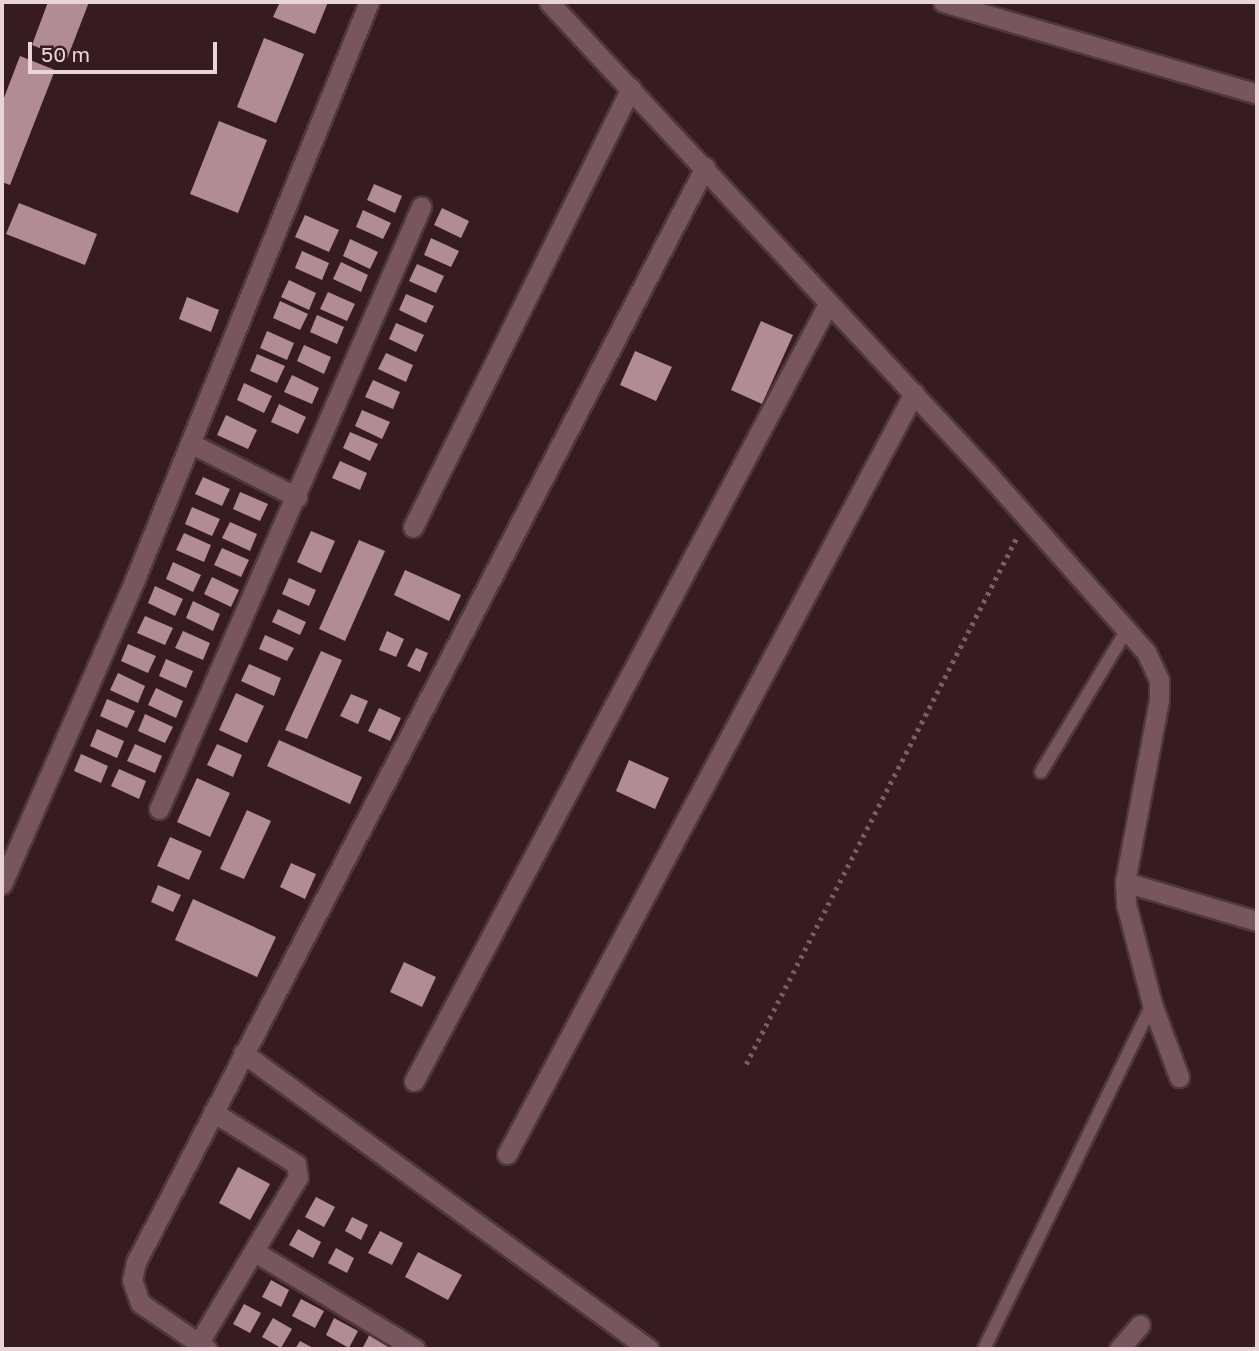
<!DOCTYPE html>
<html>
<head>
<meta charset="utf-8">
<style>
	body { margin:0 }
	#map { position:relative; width:1259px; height:1351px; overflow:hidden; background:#371b23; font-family:"Golos Text",sans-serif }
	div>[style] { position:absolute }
	.building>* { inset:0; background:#b18c96 }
	.path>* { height:4.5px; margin-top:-2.25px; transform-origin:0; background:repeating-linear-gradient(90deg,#775e64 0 3.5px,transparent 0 8.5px) }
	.roads { filter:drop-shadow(2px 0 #4e373d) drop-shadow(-2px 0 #4e373d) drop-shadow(0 2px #4e373d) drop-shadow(0 -2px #4e373d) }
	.service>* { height:12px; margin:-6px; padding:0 6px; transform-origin:6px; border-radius:6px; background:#77565e }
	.minor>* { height:19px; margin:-9.5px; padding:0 9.5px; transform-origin:9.5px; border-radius:9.5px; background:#77565e }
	span { translate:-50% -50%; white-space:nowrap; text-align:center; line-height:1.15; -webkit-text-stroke:7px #371b23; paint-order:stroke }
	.frame { position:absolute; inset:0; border:4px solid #e8d4d9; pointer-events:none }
	.scale { position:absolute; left:28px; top:42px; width:189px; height:32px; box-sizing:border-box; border:4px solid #e8d4d9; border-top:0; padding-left:9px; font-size:21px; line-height:24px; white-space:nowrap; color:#e8d4d9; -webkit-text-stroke:5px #371b23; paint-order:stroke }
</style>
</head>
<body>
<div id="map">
	<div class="building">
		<div style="clip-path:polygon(48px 2px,89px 2px,67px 59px,32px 45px)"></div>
		<div style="clip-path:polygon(280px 2px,328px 2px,315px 34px,273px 17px)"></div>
		<div style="clip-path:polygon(264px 38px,304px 54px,276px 123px,237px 107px)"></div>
		<div style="clip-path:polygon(20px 56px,55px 70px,10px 185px,2px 182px,2px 103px)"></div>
		<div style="clip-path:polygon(219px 121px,267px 140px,238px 213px,190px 194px)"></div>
		<div style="clip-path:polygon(374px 184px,402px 196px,395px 213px,367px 200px)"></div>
		<div style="clip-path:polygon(19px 203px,97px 234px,85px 265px,6px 234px)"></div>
		<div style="clip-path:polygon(442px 208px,469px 221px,461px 238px,434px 225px)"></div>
		<div style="clip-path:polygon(363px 210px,391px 223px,383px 239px,356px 227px)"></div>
		<div style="clip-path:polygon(305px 215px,339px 230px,329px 252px,295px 237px)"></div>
		<div style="clip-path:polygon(431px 238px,459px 251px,451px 267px,424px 255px)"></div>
		<div style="clip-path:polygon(350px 239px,378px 252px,370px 269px,343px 256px)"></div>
		<div style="clip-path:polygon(302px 251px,329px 263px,322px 280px,295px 268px)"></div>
		<div style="clip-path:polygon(341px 262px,368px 275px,361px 292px,333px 279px)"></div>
		<div style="clip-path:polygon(417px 264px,444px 276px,436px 293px,409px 281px)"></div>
		<div style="clip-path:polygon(289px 280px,316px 293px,309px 310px,281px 297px)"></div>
		<div style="clip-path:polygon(328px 292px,355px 304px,347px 321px,320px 309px)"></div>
		<div style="clip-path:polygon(406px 294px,434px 306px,426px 323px,399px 310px)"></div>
		<div style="clip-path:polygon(187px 297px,219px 310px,211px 332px,179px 319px)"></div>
		<div style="clip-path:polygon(280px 301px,308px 314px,300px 330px,273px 318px)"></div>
		<div style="clip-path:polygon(317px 315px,344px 327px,337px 344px,310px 332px)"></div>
		<div style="clip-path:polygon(761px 321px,793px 335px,762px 404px,731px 390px)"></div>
		<div style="clip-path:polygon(396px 323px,424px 335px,416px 352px,389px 339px)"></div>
		<div style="clip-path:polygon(267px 331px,294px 343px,287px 360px,260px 348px)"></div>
		<div style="clip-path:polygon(304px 345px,331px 357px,324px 374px,297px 361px)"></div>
		<div style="clip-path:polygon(635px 351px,672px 367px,656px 401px,620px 385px)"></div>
		<div style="clip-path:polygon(386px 353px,413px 365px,406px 382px,378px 369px)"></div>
		<div style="clip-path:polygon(257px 354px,285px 366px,277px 383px,250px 371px)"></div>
		<div style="clip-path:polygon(292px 375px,319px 388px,312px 404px,284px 392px)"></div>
		<div style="clip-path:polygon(373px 380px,400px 392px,393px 409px,365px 397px)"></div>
		<div style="clip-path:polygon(244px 383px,272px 396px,264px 413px,237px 400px)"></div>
		<div style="clip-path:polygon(279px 404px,306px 417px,298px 434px,271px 422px)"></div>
		<div style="clip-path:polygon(362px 410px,390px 422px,382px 439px,355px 426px)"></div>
		<div style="clip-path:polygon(226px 415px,257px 430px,248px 449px,217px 435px)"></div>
		<div style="clip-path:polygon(350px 432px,378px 444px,370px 461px,343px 448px)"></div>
		<div style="clip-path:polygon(340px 461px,367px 473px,360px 490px,332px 478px)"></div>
		<div style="clip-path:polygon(203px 477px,230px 489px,222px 506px,195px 494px)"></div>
		<div style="clip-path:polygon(240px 492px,268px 504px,260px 521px,233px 509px)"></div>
		<div style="clip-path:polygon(192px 507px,220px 519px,212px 536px,185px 524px)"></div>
		<div style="clip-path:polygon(230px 522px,257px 534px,250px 551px,222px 538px)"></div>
		<div style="clip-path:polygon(311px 531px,335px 541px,321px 573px,297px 562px)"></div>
		<div style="clip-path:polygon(184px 533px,211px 545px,204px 562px,176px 550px)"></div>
		<div style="clip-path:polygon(359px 540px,385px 551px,345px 641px,319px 629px)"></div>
		<div style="clip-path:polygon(222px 548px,249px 560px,241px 577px,214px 565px)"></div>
		<div style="clip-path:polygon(173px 562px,201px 575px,193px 592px,166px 579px)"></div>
		<div style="clip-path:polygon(405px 570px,461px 595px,449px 621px,394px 595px)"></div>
		<div style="clip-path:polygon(212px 577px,239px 590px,231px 607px,204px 594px)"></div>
		<div style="clip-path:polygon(289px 578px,316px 590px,309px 606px,282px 594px)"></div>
		<div style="clip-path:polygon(155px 586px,183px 599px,175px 616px,148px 603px)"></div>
		<div style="clip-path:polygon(193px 601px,220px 614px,213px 631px,186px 618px)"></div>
		<div style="clip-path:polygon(278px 609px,306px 622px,300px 635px,272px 622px)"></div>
		<div style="clip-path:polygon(145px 616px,173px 628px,165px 645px,137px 633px)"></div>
		<div style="clip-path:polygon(183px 631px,210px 643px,203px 660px,175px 648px)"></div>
		<div style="clip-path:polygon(387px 631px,404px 639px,396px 657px,379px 650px)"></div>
		<div style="clip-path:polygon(265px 635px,294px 648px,287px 661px,259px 649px)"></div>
		<div style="clip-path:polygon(128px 644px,156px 656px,148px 673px,121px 661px)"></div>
		<div style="clip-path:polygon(416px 648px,428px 653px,420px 672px,407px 666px)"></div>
		<div style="clip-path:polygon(321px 651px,342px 660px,307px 739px,285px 730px)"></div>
		<div style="clip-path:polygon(166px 659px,193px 671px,186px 688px,159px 676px)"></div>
		<div style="clip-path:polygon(249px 664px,281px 678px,274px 696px,241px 681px)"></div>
		<div style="clip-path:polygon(118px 673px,145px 686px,138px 703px,110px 690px)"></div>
		<div style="clip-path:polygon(156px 688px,183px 701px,176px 718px,148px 705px)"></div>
		<div style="clip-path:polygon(236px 693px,264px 706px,247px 743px,219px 730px)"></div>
		<div style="clip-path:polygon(351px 694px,368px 701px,358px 724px,340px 716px)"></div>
		<div style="clip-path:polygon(107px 699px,135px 711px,127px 728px,100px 716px)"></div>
		<div style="clip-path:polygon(379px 708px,401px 718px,390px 741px,368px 731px)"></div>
		<div style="clip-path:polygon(145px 714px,173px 727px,165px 743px,138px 731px)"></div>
		<div style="clip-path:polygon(97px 729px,124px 741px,117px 758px,90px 746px)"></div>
		<div style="clip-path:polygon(279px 740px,362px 777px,350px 804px,267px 766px)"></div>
		<div style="clip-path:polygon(135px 744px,162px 756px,155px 773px,127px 761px)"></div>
		<div style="clip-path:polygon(217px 744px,242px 755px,233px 777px,207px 765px)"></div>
		<div style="clip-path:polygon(81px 754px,108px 766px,101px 783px,74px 771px)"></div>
		<div style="clip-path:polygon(629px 760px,669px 778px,655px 809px,616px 791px)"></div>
		<div style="clip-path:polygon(119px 769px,146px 781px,139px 799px,111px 786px)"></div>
		<div style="clip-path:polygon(197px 778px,230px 793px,210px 837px,177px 822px)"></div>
		<div style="clip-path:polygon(247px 810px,271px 821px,244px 879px,220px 869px)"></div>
		<div style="clip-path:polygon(170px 837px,202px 851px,189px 880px,157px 866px)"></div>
		<div style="clip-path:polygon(291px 863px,316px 874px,305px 899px,280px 887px)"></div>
		<div style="clip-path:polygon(158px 885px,181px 895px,173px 912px,151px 902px)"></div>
		<div style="clip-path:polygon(193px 899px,276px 937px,257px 977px,175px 940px)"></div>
		<div style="clip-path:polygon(404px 962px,436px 977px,422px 1007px,390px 992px)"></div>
		<div style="clip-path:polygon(238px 1167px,270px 1184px,250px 1220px,219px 1203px)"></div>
		<div style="clip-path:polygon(316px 1197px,335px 1207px,324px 1227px,305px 1217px)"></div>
		<div style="clip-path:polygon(352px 1217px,368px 1225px,361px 1240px,345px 1231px)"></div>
		<div style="clip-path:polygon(298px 1229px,321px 1242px,313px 1258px,289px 1245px)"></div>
		<div style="clip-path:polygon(380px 1231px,403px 1243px,392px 1265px,368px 1253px)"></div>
		<div style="clip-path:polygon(336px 1248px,354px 1258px,347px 1273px,328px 1263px)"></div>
		<div style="clip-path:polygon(418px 1252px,462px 1275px,448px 1300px,405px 1277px)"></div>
		<div style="clip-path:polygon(271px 1280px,289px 1290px,281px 1307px,262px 1297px)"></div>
		<div style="clip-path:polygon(301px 1299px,324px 1311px,315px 1328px,292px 1316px)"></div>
		<div style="clip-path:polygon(244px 1304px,261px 1313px,250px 1333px,233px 1324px)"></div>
		<div style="clip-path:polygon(273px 1318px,292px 1329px,281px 1348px,262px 1337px)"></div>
		<div style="clip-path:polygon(334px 1318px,358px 1331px,349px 1348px,326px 1335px)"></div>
		<div style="clip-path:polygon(372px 1330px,394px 1341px,389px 1349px,362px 1349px)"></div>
		<div style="clip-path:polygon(300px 1341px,315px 1349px,295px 1349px)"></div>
	</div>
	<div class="path">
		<div style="left:746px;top:1064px;width:593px;rotate:-62.79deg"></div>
	</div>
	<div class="roads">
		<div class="service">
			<div style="left:1041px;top:772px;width:165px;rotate:-58.9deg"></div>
			<div style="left:984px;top:1349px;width:384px;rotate:-64deg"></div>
		</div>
		<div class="minor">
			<div style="left:549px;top:2px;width:645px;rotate:47.07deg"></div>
			<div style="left:988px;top:474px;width:238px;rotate:48.4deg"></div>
			<div style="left:1146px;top:652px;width:31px;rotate:65deg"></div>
			<div style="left:1159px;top:680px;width:20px;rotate:90deg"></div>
			<div style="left:1159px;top:700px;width:185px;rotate:100.6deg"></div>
			<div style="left:1125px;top:882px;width:22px;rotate:87deg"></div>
			<div style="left:1126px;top:904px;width:103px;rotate:75.4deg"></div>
			<div style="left:1152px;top:1004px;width:78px;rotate:69.7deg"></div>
			<div style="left:943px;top:2px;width:327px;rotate:16.3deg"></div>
			<div style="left:190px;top:443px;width:120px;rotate:26.8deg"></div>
			<div style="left:413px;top:527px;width:490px;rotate:-63.6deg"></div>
			<div style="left:159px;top:809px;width:657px;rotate:-66.48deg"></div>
			<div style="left:1125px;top:882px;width:138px;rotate:16.5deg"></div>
			<div style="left:2px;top:884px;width:333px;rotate:-66.4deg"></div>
			<div style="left:135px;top:579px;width:623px;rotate:-67.93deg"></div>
			<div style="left:243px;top:1053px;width:502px;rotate:36.09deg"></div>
			<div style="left:414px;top:1081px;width:880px;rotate:-61.95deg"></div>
			<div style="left:507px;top:1154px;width:863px;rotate:-61.86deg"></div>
			<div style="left:255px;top:1252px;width:187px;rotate:31.2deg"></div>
			<div style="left:198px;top:1344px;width:195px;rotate:-59.1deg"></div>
			<div style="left:298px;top:1177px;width:13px;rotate:-99deg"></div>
			<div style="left:296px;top:1164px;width:98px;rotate:-147.9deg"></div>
			<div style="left:207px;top:1349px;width:81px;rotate:-145.5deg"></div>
			<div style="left:140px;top:1303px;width:24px;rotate:-109deg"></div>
			<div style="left:132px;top:1280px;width:18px;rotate:-77deg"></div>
			<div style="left:136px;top:1262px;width:1234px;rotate:-62.54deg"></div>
			<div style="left:1119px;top:1349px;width:32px;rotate:-49deg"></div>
		</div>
	</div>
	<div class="frame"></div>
	<div class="scale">50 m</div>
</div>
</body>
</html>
